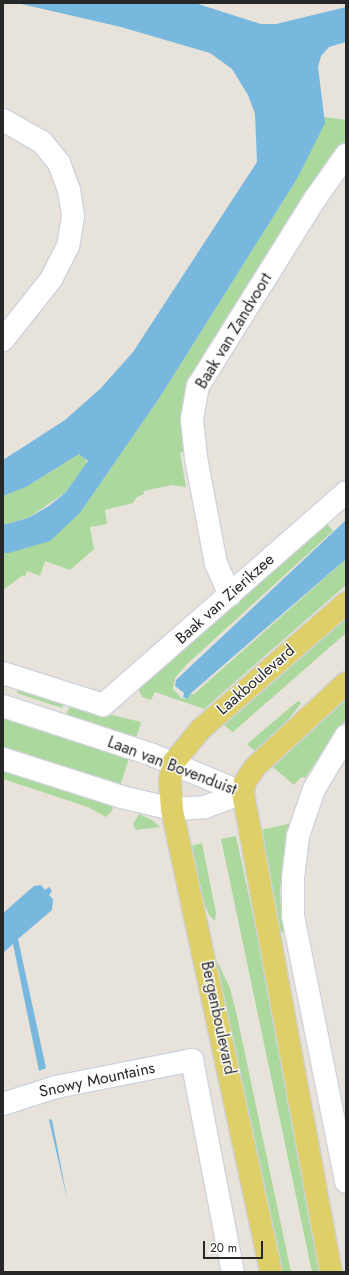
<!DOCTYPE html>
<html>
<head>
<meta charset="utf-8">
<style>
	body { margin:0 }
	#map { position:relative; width:349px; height:1275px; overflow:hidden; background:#e8e3da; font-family:Jost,sans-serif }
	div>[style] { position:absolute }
	.green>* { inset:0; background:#abd89d }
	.water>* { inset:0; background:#79b8de }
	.roads { filter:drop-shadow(1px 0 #d0d1de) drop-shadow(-1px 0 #d0d1de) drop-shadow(0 1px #d0d1de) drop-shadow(0 -1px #d0d1de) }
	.minor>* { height:22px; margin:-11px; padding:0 11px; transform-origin:11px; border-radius:11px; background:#fff }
	.major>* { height:22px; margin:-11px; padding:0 11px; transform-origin:11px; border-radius:11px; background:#decf69 }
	span { translate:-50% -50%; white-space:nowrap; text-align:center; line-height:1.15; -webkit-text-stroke:3px #fff; paint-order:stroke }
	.street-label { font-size:16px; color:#272727 }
	.frame { position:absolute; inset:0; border:4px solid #272727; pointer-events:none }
	.scale { position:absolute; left:203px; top:1241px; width:60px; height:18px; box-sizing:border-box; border:2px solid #272727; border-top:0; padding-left:5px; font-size:12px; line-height:14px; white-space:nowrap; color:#272727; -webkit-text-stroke:3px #fff; paint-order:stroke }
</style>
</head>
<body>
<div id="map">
	<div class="green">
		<div style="clip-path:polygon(324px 117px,346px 120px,346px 142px,210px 348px,186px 451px,180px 453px,186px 487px,172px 485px,143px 491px,144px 494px,137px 497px,133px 503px,105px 510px,107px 524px,90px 527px,94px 549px,70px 570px,45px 561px,40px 576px,27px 571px,25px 577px,23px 575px,3px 590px,3px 553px,9px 553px,80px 513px,160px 397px,297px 179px,324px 123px)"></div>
		<div style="clip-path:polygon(79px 454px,85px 457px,87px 464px,66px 492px,28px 518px,3px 525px,3px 496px,26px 487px)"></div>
		<div style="clip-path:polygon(325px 521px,333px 531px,186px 665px,175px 678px,173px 689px,181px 698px,188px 699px,190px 694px,194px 694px,346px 559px,346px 585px,204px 709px,155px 692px,151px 700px,142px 697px,138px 688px)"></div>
		<div style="clip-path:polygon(346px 614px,346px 633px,233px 732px,221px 723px)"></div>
		<div style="clip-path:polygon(19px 687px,64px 702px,62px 708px,17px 693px)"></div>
		<div style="clip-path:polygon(346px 693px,346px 719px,305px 778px,301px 777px,294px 785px,268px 763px)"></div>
		<div style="clip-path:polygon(298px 701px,301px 703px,271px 743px,258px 754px,247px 744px)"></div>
		<div style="clip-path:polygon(70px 705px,141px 722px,135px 741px,64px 722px)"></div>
		<div style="clip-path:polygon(3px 713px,130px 755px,120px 786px,3px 747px)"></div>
		<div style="clip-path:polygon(3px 770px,113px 806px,112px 811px,106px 817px,88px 807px,3px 779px)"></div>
		<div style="clip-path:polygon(139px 814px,152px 820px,160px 827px,136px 830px,133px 824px)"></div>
		<div style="clip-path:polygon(297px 822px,288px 838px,280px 889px,281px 909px,287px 908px,290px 931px,277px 933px,256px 831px)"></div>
		<div style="clip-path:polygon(236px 836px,269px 990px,327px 1272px,312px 1272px,221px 839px)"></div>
		<div style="clip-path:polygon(202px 843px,216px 913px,215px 921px,209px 915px,192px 871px,187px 847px)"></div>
		<div style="clip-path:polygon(215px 962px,218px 963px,230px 988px,237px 1016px,291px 1272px,277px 1272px)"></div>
	</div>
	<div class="water">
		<div style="clip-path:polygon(17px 3px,195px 3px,261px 24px,276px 24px,346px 7px,346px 42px,329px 47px,321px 56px,318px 67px,325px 123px,297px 179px,160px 397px,80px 513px,50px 541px,9px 553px,3px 553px,3px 525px,28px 518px,49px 506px,66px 492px,88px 461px,79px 454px,26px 487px,3px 496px,3px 460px,65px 420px,101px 388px,133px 352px,257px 162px,255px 114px,248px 95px,232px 69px,210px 53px,121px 27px)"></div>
		<div style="clip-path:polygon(346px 520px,346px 559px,190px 694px,188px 699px,183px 697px,184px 693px,175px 686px,176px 680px)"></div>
		<div style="clip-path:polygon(41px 885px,45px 890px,49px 887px,52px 891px,49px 895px,53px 899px,52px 910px,18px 939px,46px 1068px,39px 1071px,13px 944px,3px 953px,3px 913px,34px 886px)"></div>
		<div style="clip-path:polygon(50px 1119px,52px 1120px,68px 1203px,49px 1120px)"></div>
	</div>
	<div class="roads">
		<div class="minor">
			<div style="left:3px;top:120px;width:45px;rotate:29.4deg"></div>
			<div style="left:42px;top:142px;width:27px;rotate:51deg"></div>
			<div style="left:59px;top:163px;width:29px;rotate:70deg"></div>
			<div style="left:69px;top:190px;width:26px;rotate:81deg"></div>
			<div style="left:73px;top:216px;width:30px;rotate:99deg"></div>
			<div style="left:68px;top:246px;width:36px;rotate:117deg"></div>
			<div style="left:52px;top:278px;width:79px;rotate:128.3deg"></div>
			<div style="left:230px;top:595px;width:34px;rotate:-114deg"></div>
			<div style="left:216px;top:564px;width:108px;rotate:-100.7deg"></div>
			<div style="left:196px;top:458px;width:39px;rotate:-96deg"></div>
			<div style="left:192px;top:419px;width:34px;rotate:-80deg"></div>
			<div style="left:198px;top:386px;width:221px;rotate:-58deg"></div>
			<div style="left:315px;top:199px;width:54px;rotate:-54.8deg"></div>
			<div style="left:3px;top:673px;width:105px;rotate:17.7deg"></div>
			<div style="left:103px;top:705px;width:323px;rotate:-41.2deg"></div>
			<div style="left:3px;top:706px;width:155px;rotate:18.1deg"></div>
			<div style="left:150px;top:754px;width:101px;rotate:22.8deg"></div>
			<div style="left:346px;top:736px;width:62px;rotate:121.1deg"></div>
			<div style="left:314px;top:789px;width:50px;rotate:108.8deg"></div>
			<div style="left:298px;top:836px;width:42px;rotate:96.8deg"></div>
			<div style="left:293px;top:878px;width:38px;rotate:90deg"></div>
			<div style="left:293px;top:916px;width:271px;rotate:78.7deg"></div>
			<div style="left:3px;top:759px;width:125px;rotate:17.7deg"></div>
			<div style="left:122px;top:797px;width:51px;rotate:13.5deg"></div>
			<div style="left:172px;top:809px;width:33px;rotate:-3deg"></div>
			<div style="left:205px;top:807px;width:40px;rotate:-20.2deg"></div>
			<div style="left:3px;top:1104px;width:56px;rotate:-17.8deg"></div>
			<div style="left:56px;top:1087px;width:139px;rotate:-11.2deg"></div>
			<div style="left:192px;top:1060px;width:216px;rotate:79.1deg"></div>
		</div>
		<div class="major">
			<div style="left:271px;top:1272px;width:473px;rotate:-102.1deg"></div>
			<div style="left:172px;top:809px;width:27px;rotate:-94deg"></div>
			<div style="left:170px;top:782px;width:19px;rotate:-81deg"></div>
			<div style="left:173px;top:763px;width:44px;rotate:-50.5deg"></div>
			<div style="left:201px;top:729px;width:192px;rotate:-41deg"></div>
			<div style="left:331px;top:1272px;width:487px;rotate:-100.4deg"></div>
			<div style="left:243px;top:793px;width:11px;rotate:-80deg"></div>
			<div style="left:245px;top:782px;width:18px;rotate:-56deg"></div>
			<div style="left:255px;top:767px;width:124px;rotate:-42.7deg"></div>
		</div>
	</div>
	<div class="street-label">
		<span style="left:234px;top:331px;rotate:-59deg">Baak van Zandvoort</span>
		<span style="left:225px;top:599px;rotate:-42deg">Baak van Zierikzee</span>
		<span style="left:256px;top:680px;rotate:-41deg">Laakboulevard</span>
		<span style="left:172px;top:766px;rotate:21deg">Laan van Bovenduist</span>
		<span style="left:218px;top:1018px;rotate:78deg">Bergenboulevard</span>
		<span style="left:97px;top:1080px;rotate:-12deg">Snowy Mountains</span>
	</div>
	<div class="frame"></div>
	<div class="scale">20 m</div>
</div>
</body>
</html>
